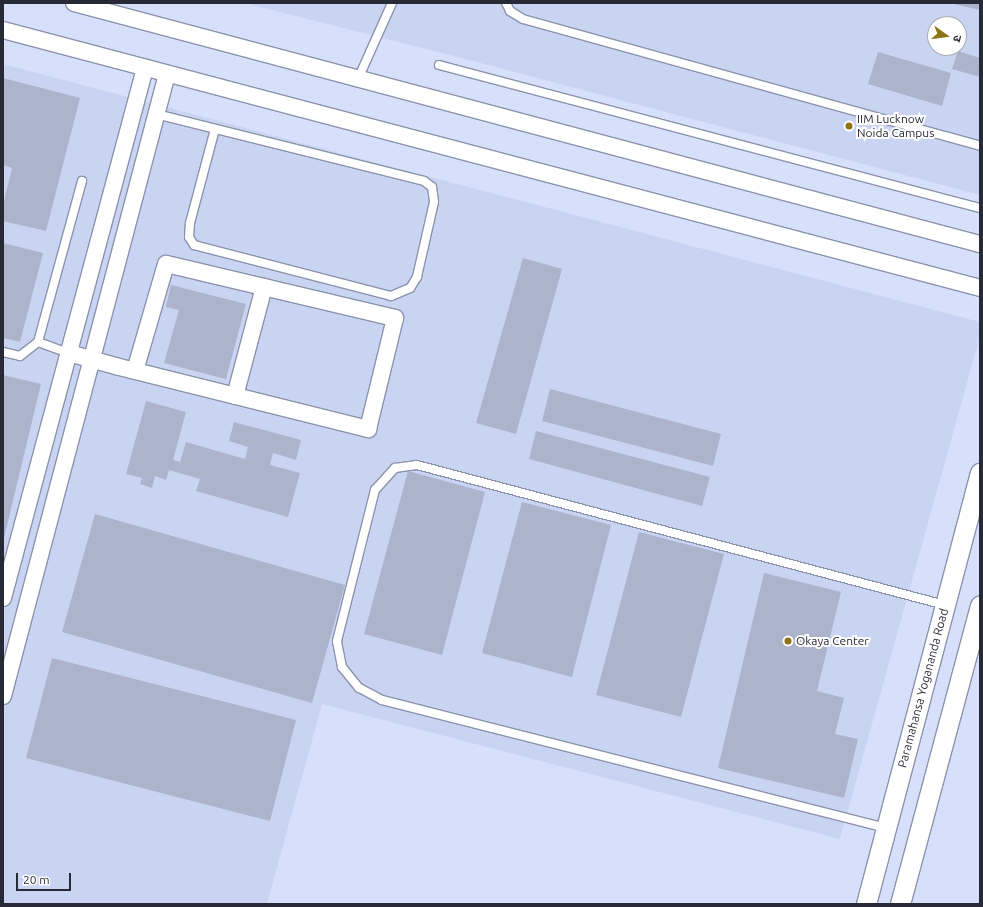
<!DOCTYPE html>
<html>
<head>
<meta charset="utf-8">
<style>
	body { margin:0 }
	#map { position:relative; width:983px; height:907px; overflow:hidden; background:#d7e0fa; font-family:Ubuntu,"Noto Sans Devanagari",sans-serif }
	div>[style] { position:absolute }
	.built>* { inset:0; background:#c9d4f3 }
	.building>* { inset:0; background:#acb4cc }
	.roads { filter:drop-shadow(1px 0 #8b93ab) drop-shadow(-1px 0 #8b93ab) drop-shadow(0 1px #8b93ab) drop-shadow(0 -1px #8b93ab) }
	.service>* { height:8px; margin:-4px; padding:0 4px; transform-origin:4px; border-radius:4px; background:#fff }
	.minor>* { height:16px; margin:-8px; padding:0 8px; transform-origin:8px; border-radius:8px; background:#fff }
	.tertiary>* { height:19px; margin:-9.5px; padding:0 9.5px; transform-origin:9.5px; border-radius:9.5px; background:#fff }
	.dots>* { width:11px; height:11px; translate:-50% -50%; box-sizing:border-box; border:2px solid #fff; border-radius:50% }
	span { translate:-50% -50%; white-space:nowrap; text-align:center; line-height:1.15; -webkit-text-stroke:4px #fff; paint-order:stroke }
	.poi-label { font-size:12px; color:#272a34 }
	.left { translate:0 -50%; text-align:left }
	.street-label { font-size:12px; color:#272a34 }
	.frame { position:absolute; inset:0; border:4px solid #272a34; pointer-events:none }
	.north { position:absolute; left:927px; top:16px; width:40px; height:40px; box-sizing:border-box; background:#fff; border:1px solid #a9aaae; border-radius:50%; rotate:104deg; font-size:11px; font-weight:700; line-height:16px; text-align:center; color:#272a34 }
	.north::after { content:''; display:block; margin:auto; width:14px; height:18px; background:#8e7317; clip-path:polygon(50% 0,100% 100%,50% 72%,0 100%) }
	.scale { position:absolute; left:16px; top:873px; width:55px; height:18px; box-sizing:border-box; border:2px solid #272a34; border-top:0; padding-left:5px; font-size:12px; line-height:14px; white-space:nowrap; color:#272a34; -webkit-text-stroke:3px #fff; paint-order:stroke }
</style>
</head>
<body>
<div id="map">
	<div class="built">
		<div style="clip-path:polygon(evenodd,244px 3px,980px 3px,980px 195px,458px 57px,244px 3px,935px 24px,959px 24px,959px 48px,935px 48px,935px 24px)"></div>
		<div style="clip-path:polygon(3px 64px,980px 322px,980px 336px,840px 839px,322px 704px,267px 904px,3px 904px)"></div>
	</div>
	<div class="building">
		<div style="clip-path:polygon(980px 3px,980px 10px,954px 4px,954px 3px)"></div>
		<div style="clip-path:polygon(958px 51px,980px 58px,980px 77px,952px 69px)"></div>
		<div style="clip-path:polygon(878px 52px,951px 73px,942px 106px,868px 84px)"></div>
		<div style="clip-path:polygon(3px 78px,80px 98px,46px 231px,3px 221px,3px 205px,12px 168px,3px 165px)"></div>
		<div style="clip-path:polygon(3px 243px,43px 253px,20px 342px,3px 338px)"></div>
		<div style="clip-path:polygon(523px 258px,562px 269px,516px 434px,476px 423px)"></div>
		<div style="clip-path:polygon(171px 285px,246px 304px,226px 379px,164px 363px,179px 310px,166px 307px)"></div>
		<div style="clip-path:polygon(3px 375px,41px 384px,4px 538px,3px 538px)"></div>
		<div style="clip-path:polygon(550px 389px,721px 434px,713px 466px,542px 421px)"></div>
		<div style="clip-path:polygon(146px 401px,186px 412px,173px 460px,180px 462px,186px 442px,245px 459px,248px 447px,229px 441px,234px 422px,301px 440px,296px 460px,273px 453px,270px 465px,300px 473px,288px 517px,196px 491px,200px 479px,169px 470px,166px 480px,155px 476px,152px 488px,140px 484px,142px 478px,126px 474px)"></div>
		<div style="clip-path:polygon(536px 431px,710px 477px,702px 506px,529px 459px)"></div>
		<div style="clip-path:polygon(408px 471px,485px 492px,442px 655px,364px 634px)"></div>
		<div style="clip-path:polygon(522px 502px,611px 525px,572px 677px,482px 653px)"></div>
		<div style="clip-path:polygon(95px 514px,345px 585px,312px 703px,62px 632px)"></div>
		<div style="clip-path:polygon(639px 532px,724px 554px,681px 717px,596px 695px)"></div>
		<div style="clip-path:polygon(764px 573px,841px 592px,817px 691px,844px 698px,835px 734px,858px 739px,844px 798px,718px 768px)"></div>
		<div style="clip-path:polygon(52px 658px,296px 720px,270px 821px,26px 758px)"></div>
	</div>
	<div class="roads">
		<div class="service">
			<div style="left:506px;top:3px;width:9px;rotate:63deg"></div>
			<div style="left:510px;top:11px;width:15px;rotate:32deg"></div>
			<div style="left:523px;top:19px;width:474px;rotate:15.5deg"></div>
			<div style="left:439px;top:65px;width:560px;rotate:14.81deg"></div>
			<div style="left:358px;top:79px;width:83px;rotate:-65.9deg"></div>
			<div style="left:156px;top:114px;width:276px;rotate:14deg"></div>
			<div style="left:424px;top:181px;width:10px;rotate:37deg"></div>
			<div style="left:432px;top:187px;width:15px;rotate:82deg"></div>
			<div style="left:434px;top:202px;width:77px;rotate:102.8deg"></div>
			<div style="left:417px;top:277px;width:13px;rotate:122deg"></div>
			<div style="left:410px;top:288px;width:21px;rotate:157deg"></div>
			<div style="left:391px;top:296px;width:203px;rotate:-165.5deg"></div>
			<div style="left:194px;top:245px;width:9px;rotate:-122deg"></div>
			<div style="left:189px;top:237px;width:14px;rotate:-86deg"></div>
			<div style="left:190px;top:223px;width:97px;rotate:-75.1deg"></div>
			<div style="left:38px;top:342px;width:33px;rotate:20deg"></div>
			<div style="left:3px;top:352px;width:17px;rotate:13deg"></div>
			<div style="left:20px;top:356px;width:23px;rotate:-38deg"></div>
			<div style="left:38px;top:342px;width:167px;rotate:-74.7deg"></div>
			<div style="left:886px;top:828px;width:520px;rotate:-165.75deg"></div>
			<div style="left:382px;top:700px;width:26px;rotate:-152deg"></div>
			<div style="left:359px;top:688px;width:27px;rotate:-129deg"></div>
			<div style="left:342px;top:667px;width:26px;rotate:-101deg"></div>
			<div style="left:337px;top:641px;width:156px;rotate:-75.9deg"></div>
			<div style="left:375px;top:490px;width:30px;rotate:-48deg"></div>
			<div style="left:395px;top:468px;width:22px;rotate:-8deg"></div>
			<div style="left:417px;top:465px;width:546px;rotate:14.85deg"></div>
		</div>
		<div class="minor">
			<div style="left:74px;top:3px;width:938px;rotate:14.9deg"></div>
			<div style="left:3px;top:30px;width:1010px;rotate:14.79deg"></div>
			<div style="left:69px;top:353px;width:52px;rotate:15.6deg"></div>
			<div style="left:119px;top:367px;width:257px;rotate:14deg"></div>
			<div style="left:368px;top:429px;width:114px;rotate:-76.3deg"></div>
			<div style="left:395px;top:318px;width:235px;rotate:-166.7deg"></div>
			<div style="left:166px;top:264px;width:111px;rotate:106.2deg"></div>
			<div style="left:235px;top:396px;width:113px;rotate:-75.1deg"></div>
			<div style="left:3px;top:598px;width:549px;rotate:-75deg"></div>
			<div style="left:3px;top:696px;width:643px;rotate:-75.23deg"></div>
		</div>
		<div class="tertiary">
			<div style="left:866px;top:904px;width:446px;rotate:-75.2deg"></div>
			<div style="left:900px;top:904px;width:309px;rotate:-75deg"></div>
		</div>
	</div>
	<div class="dots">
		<div style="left:849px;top:126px;background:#8e7317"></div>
		<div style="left:788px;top:641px;background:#8e7317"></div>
	</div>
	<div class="poi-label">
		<span class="left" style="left:857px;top:126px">IIM Lucknow<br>Noida Campus</span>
		<span class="left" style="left:796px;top:641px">Okaya Center</span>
	</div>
	<div class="street-label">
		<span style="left:923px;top:688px;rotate:-75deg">Paramahansa Yogananda Road</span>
	</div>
	<div class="frame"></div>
	<div class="north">उ</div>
	<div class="scale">20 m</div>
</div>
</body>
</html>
